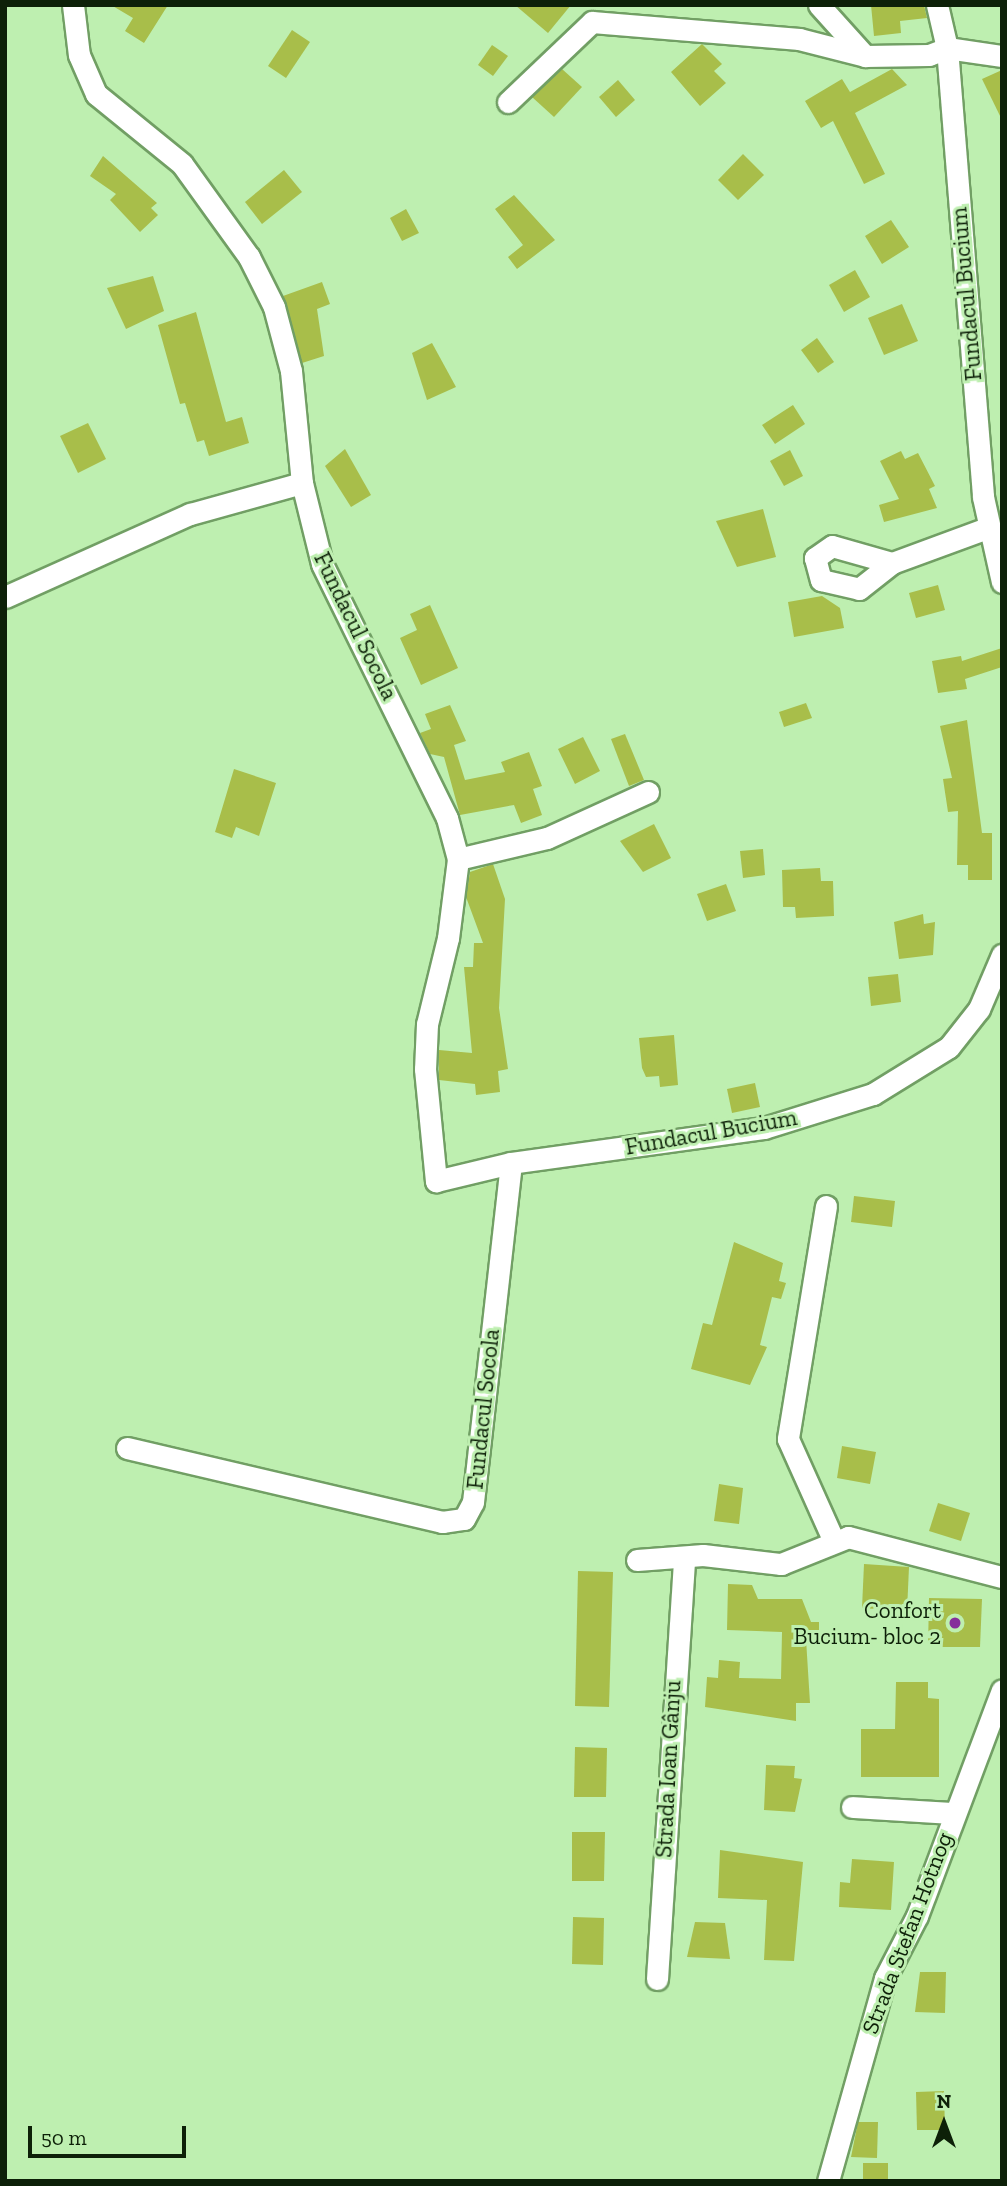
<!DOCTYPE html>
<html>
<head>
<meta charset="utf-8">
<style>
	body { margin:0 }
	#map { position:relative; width:1007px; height:2186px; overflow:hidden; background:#beefb0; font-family:"Zilla Slab",serif }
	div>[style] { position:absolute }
	.building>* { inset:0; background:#a8be4a }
	.roads { filter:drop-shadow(2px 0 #719f64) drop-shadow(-2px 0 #719f64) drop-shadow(0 2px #719f64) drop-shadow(0 -2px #719f64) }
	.minor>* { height:21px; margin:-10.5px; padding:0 10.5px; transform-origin:10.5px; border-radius:10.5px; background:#fff }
	.dots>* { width:19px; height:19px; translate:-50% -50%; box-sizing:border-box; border:4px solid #beefb0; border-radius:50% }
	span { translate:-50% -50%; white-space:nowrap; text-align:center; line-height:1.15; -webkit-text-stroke:6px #beefb0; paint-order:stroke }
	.street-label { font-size:23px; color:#0d2008 }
	.poi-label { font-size:23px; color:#0d2008 }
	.right { translate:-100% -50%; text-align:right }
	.frame { position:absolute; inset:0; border:7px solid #0d2008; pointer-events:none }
	.north { position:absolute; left:909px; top:2088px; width:70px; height:70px; -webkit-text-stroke:5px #beefb0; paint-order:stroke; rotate:0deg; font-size:19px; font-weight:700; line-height:28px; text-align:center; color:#0d2008 }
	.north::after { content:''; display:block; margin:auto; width:24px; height:32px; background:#0d2008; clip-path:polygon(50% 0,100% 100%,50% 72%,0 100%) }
	.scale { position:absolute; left:28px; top:2126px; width:158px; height:32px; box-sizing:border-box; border:4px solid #0d2008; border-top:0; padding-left:9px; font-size:21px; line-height:24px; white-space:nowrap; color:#0d2008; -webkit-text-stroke:5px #beefb0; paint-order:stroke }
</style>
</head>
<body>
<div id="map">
	<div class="building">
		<div style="clip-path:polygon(111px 5px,168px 5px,144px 43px,125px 31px,133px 18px)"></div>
		<div style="clip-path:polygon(515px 5px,571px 5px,548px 33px)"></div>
		<div style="clip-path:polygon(871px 5px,924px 5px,927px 18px,900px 21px,901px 33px,874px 36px)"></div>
		<div style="clip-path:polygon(292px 30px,310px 42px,286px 78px,268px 66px)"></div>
		<div style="clip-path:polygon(702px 44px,722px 64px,714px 71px,726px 83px,700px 106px,671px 72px)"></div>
		<div style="clip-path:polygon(492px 45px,508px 56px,493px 76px,478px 65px)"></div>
		<div style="clip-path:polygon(562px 69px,582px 87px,554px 117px,532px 97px)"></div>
		<div style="clip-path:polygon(892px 69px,907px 85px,855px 113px,885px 174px,864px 184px,833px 121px,821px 128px,805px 101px,842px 79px,850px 92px)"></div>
		<div style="clip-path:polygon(1002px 70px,1002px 120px,982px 79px)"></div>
		<div style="clip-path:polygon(618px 80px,635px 100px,616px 117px,599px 97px)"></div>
		<div style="clip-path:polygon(743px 154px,764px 175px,738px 200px,718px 180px)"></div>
		<div style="clip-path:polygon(103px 156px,157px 203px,151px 208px,158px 215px,140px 232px,110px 200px,116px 194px,90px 176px)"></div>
		<div style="clip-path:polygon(284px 170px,302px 192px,262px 224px,245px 202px)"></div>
		<div style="clip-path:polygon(514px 195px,555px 240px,517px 269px,508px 257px,523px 245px,495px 209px)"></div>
		<div style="clip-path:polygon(406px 209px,419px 233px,402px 241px,390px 218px)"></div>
		<div style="clip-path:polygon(891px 220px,909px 247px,882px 264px,865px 236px)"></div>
		<div style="clip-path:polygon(855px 270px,870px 297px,844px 312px,829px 285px)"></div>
		<div style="clip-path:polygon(153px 276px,164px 311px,126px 329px,107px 288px)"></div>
		<div style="clip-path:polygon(322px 282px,330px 304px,317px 309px,324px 356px,302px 363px,283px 296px)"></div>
		<div style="clip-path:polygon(902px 304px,918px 341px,884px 355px,868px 318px)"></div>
		<div style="clip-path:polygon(196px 312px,226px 422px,242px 417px,249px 443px,209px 456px,204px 440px,197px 442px,185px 403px,180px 404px,158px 325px)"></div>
		<div style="clip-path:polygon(817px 338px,834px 362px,818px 373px,801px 350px)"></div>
		<div style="clip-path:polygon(432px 343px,456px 387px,427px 400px,412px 353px)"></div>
		<div style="clip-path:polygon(793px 405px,805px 424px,775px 444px,762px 425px)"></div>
		<div style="clip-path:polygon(88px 423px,106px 459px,78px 473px,60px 436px)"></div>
		<div style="clip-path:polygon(345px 449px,371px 495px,351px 507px,325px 466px)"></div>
		<div style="clip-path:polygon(790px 450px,803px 476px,784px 486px,770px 461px)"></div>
		<div style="clip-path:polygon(901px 451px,905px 459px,918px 453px,935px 486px,929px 489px,937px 508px,884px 522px,879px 505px,899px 499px,880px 461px)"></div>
		<div style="clip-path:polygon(763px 509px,776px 557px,737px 567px,716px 521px)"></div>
		<div style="clip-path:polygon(938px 585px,945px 610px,916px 618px,909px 593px)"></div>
		<div style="clip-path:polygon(822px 596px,840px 608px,844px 628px,794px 637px,788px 602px)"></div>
		<div style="clip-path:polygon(430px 605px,458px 668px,421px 685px,400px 638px,417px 630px,410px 614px)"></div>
		<div style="clip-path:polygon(1002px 648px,1002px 667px,965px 679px,967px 689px,938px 693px,932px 661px,961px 656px,962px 661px)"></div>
		<div style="clip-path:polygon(806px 703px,812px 718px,784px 727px,779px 712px)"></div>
		<div style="clip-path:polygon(450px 705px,466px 741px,454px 745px,465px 780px,505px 772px,501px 762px,529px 752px,542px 786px,533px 789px,542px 815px,521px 823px,514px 805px,460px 815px,444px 757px,430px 754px,420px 733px,431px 729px,425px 714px)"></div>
		<div style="clip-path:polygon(967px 720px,982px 833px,992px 833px,992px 880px,968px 880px,968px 865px,957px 865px,958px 811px,948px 812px,943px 779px,952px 778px,940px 726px)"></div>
		<div style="clip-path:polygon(625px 734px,644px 780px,629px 786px,611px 739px)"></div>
		<div style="clip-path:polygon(583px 737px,600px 771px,575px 784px,558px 749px)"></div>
		<div style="clip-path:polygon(234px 769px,276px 783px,259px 836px,236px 827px,232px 838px,215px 832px)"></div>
		<div style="clip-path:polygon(654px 824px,671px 858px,643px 872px,620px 841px)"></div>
		<div style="clip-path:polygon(763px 849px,765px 875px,743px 878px,740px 851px)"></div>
		<div style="clip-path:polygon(493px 864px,505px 899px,499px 1008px,508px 1069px,498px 1071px,500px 1092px,476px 1095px,475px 1084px,439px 1080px,439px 1050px,472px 1053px,464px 967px,473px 967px,474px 943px,483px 943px,466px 897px,470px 872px)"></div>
		<div style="clip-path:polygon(820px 868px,821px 881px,833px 881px,834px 916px,796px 918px,795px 907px,783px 907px,782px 870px)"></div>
		<div style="clip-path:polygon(726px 884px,736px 911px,707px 921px,697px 894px)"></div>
		<div style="clip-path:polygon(923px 914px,924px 924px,935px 922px,933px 955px,899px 959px,894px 922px)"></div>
		<div style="clip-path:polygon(898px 974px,901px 1002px,871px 1006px,868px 977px)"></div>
		<div style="clip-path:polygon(674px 1035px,678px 1085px,660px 1087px,659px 1076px,646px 1077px,642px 1068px,639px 1038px)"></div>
		<div style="clip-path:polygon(755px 1083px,760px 1107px,732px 1113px,727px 1089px)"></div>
		<div style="clip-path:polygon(854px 1196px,895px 1201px,892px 1227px,851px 1222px)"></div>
		<div style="clip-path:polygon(734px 1242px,783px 1263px,779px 1281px,786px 1283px,781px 1299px,772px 1297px,760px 1345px,767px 1347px,750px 1385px,691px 1369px,703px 1323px,712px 1325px)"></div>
		<div style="clip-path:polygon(842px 1446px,876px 1452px,870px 1484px,837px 1478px)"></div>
		<div style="clip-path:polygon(719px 1484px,743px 1488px,739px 1524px,714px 1521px)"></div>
		<div style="clip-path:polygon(938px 1503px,970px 1513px,961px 1541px,929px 1531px)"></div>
		<div style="clip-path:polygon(864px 1564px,909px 1567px,907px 1611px,862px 1608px)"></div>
		<div style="clip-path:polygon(578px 1571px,613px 1572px,609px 1707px,575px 1706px)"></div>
		<div style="clip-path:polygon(728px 1584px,752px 1585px,758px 1599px,802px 1599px,811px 1622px,819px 1622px,819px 1639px,806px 1639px,810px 1703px,796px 1703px,796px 1721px,705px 1707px,707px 1677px,718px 1678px,719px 1660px,740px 1662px,739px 1678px,781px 1679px,782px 1632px,727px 1630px)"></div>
		<div style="clip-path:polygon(929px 1598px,982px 1599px,980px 1647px,928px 1647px)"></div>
		<div style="clip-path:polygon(896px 1682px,928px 1682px,928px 1698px,939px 1699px,939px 1777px,861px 1777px,861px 1729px,895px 1729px)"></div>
		<div style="clip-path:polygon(575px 1747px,607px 1748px,606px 1797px,574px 1797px)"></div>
		<div style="clip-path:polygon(766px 1765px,795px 1766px,794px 1778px,802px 1779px,795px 1812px,764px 1810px)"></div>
		<div style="clip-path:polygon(572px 1832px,605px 1832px,604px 1881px,572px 1881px)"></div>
		<div style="clip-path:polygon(720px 1850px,803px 1862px,794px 1961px,764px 1960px,767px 1900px,718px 1898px)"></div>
		<div style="clip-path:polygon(852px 1859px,894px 1862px,891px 1910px,839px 1907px,840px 1882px,850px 1883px)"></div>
		<div style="clip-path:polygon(573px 1917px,604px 1918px,603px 1965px,572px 1964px)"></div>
		<div style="clip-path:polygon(695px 1922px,725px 1923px,730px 1959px,687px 1957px)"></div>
		<div style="clip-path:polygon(920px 1972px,946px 1972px,945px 2013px,915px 2012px)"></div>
		<div style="clip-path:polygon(944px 2091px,945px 2130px,917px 2130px,916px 2092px)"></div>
		<div style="clip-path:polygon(858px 2122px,878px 2122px,877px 2158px,851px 2157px)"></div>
		<div style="clip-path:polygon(863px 2163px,888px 2163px,888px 2181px,863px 2181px)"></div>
	</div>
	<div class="roads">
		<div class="minor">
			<div style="left:73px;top:5px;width:50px;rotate:83.2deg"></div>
			<div style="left:79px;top:55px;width:43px;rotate:66.4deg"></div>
			<div style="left:96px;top:94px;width:111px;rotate:39.1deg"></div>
			<div style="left:182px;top:164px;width:115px;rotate:54.2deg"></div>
			<div style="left:249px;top:257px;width:56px;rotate:63.4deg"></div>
			<div style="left:274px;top:307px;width:66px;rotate:75.1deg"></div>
			<div style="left:291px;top:371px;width:113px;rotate:84.4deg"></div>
			<div style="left:302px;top:483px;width:83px;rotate:76.1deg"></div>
			<div style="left:322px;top:564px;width:283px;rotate:63.8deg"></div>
			<div style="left:447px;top:818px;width:42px;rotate:75deg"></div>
			<div style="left:458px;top:859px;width:80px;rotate:97.2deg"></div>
			<div style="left:448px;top:938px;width:89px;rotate:103.7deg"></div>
			<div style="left:427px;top:1024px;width:45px;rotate:92.5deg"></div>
			<div style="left:425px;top:1069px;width:113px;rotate:84.4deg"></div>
			<div style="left:436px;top:1181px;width:77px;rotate:-13.5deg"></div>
			<div style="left:511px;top:1163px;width:255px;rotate:-7.9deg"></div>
			<div style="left:764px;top:1128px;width:114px;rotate:-17.3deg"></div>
			<div style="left:873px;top:1094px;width:89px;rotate:-31.7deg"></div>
			<div style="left:949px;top:1047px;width:48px;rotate:-51.7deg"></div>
			<div style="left:979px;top:1009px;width:59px;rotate:-66.9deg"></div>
			<div style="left:819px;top:5px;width:69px;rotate:48deg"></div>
			<div style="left:937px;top:5px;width:44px;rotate:76.9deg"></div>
			<div style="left:947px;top:48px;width:450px;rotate:85.4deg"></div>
			<div style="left:983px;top:497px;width:87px;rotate:77.4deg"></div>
			<div style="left:508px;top:102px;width:116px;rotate:-43.6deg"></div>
			<div style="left:592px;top:22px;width:208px;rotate:4.7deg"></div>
			<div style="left:799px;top:39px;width:68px;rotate:14.4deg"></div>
			<div style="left:865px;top:56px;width:64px;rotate:-0.9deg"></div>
			<div style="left:929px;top:55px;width:19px;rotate:-21deg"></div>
			<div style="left:947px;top:48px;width:56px;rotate:8.3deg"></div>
			<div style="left:892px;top:563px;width:62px;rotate:-164.2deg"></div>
			<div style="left:832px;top:546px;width:21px;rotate:145deg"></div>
			<div style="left:815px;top:558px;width:23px;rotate:75deg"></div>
			<div style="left:821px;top:580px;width:39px;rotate:13deg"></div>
			<div style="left:859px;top:589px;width:42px;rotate:-38.2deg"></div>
			<div style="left:892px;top:563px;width:101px;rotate:-20.2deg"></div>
			<div style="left:5px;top:597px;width:203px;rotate:-24.2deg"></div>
			<div style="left:190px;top:514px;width:116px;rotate:-15.5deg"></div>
			<div style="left:458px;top:859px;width:91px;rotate:-13.3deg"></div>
			<div style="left:547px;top:838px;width:111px;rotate:-24.5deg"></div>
			<div style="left:826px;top:1206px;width:236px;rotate:99.3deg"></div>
			<div style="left:788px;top:1439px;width:110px;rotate:65.8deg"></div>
			<div style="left:127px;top:1448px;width:324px;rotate:13.2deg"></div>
			<div style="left:442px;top:1522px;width:22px;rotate:-8deg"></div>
			<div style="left:464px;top:1519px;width:19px;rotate:-62deg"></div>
			<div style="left:473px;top:1502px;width:341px;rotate:-83.6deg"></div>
			<div style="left:637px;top:1560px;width:66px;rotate:-4.3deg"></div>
			<div style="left:703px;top:1555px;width:79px;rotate:6.6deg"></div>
			<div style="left:781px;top:1564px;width:72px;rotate:-21.9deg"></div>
			<div style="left:848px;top:1537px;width:159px;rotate:14.6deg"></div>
			<div style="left:852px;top:1807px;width:102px;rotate:3.4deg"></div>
			<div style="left:657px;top:1979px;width:420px;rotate:-86.3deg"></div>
			<div style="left:828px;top:2181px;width:211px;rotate:-74.3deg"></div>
			<div style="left:885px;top:1978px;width:70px;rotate:-62.7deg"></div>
			<div style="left:917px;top:1916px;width:241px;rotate:-69.4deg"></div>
		</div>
	</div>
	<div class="dots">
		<div style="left:955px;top:1623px;background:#862e9b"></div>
	</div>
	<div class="street-label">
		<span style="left:966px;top:294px;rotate:-95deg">Fundacul Bucium</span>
		<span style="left:356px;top:626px;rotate:64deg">Fundacul Socola</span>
		<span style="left:711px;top:1132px;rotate:-10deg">Fundacul Bucium</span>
		<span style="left:483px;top:1409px;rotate:-84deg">Fundacul Socola</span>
		<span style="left:668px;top:1769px;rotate:-87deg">Strada Ioan Gânju</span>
		<span style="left:907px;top:1933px;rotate:-69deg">Strada Stefan Hotnog</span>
	</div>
	<div class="poi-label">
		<span class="right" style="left:941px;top:1623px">Confort<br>Bucium- bloc 2</span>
	</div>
	<div class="frame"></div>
	<div class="north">N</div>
	<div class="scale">50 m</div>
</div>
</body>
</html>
